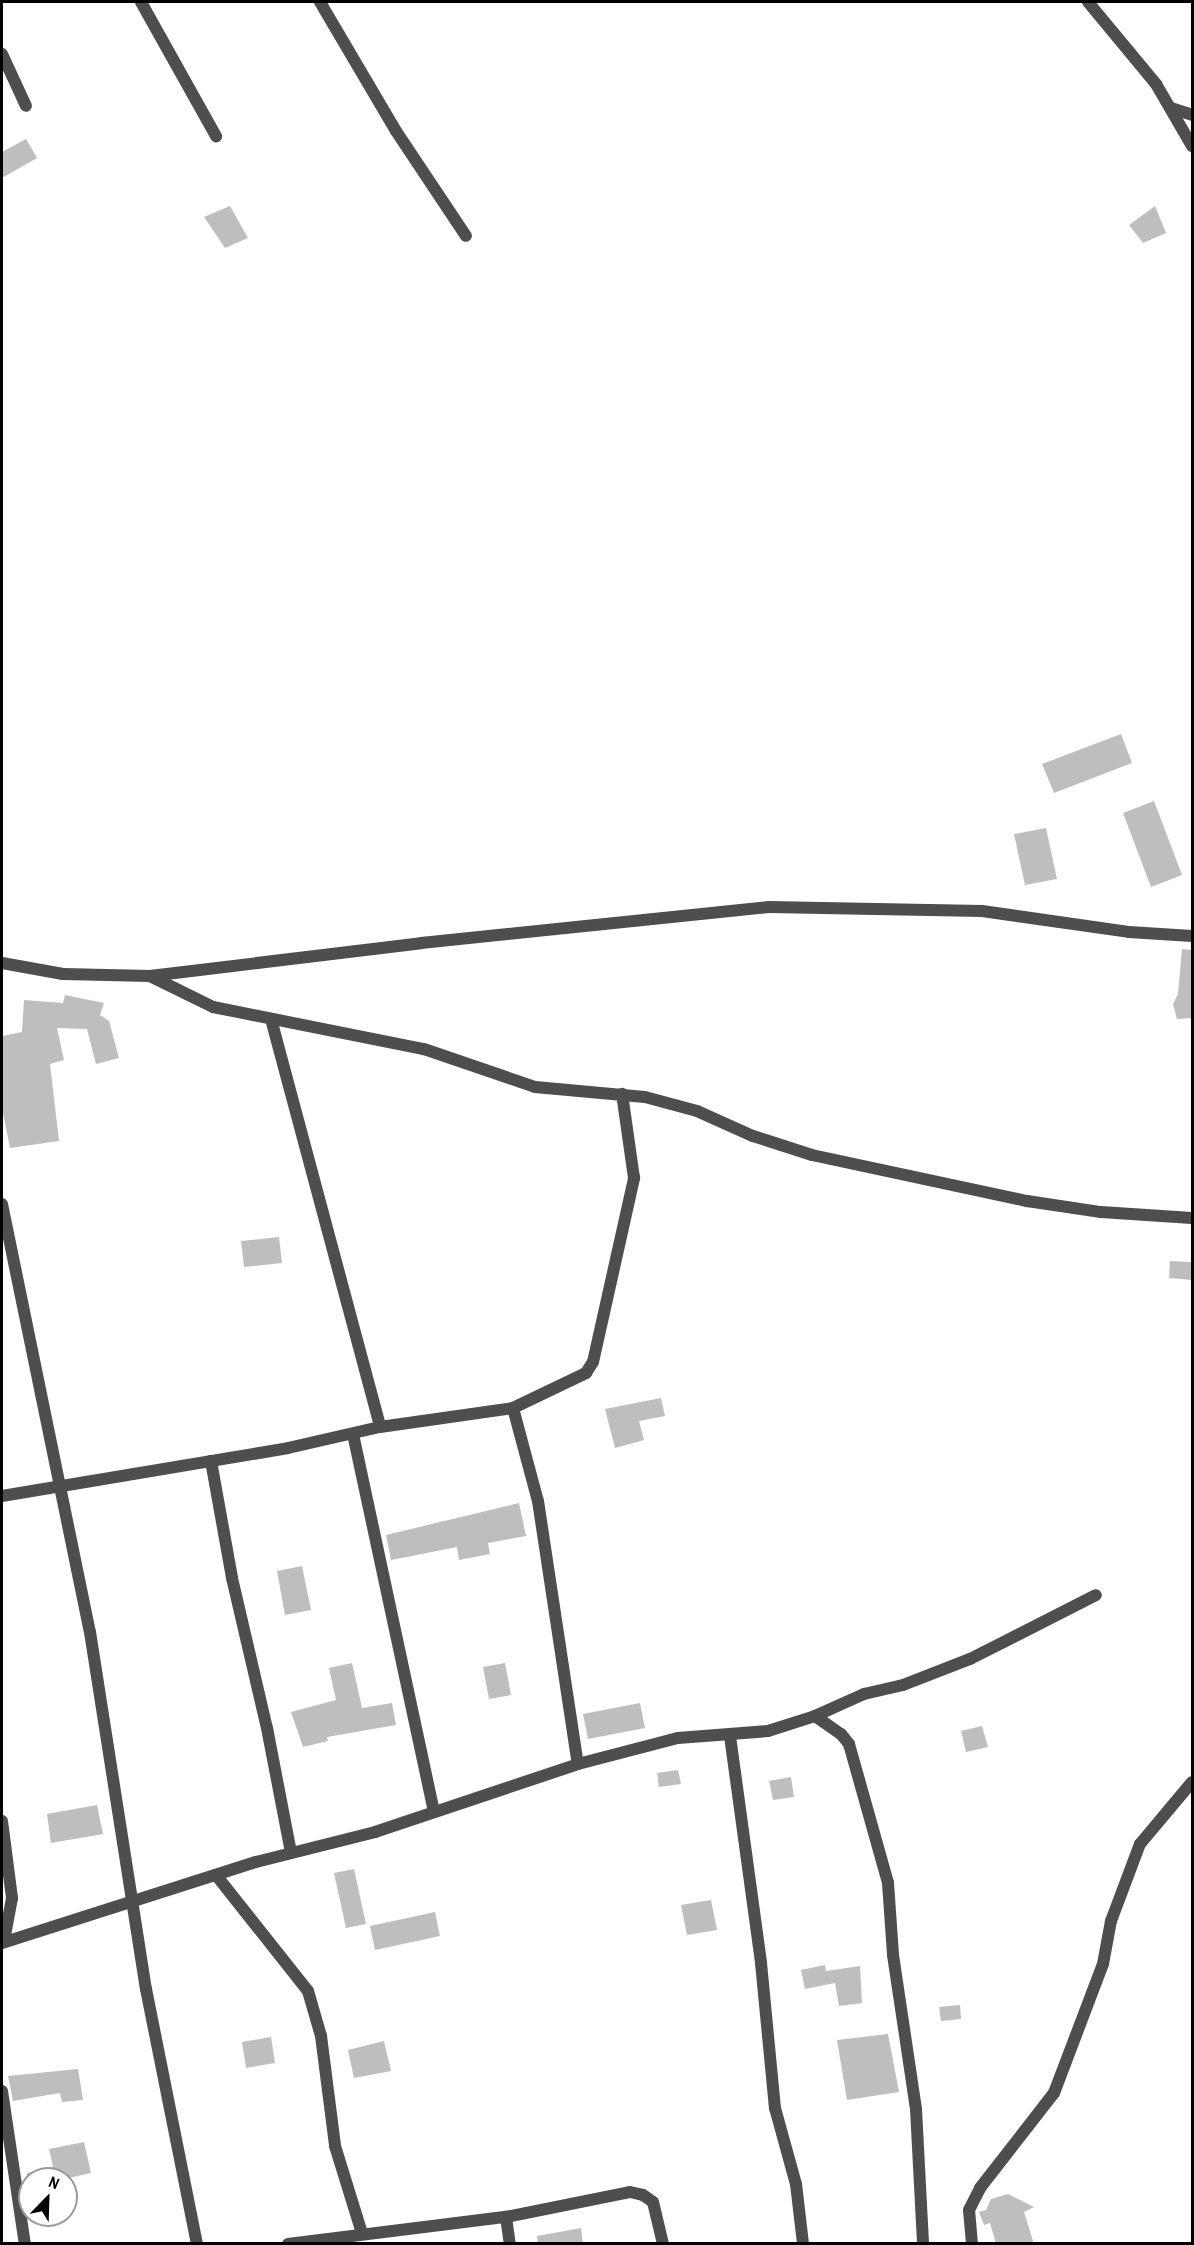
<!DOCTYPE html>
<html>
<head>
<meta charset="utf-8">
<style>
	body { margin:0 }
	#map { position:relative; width:1194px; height:2245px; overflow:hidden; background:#fff; font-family:"Archivo Narrow",sans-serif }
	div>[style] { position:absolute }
	.building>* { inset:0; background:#bebebe }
	.street>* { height:12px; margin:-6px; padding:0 6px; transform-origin:6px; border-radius:6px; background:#4e4e4e }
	span { translate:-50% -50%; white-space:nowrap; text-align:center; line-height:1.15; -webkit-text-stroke:4.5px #fff; paint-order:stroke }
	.frame { position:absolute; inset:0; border:3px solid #000; pointer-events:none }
	.north { position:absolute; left:18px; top:2167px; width:60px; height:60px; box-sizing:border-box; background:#fff; border:2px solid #999; border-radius:50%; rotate:23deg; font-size:16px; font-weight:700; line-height:24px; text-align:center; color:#000 }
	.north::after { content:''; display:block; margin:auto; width:21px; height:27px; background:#000; clip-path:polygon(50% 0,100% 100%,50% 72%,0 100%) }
</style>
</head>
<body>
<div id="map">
	<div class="building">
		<div style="clip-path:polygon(26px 139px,37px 158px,2px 178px,2px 152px)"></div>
		<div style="clip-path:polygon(230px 206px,248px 238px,225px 248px,204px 217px)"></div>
		<div style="clip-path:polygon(1155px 206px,1166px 233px,1143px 243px,1129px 225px)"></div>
		<div style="clip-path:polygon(1121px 734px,1132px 763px,1054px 793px,1042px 764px)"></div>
		<div style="clip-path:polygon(1154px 801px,1182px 875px,1151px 887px,1123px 813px)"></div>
		<div style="clip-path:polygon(1046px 828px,1057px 879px,1025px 885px,1014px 834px)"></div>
		<div style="clip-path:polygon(1182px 949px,1192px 950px,1192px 1018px,1177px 1019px,1173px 1004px,1178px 994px)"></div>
		<div style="clip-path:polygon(65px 995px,104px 1003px,100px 1015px,109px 1021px,119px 1058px,96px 1064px,87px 1029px,57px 1028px,64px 1060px,50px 1064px,59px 1141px,10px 1148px,2px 1108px,2px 1036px,22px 1032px,24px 1000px,63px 1003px)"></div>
		<div style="clip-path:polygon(279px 1237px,282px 1263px,244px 1267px,241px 1241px)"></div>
		<div style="clip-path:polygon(1170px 1261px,1192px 1262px,1192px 1280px,1169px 1278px)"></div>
		<div style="clip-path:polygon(661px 1398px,665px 1416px,639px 1421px,644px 1440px,615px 1448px,605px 1409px)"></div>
		<div style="clip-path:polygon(519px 1503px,526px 1536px,488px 1543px,490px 1554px,459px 1560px,457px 1547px,391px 1560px,386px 1535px)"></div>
		<div style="clip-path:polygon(302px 1566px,311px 1610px,285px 1615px,277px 1571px)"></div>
		<div style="clip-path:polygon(352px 1663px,362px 1708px,392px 1703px,396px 1725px,327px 1737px,328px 1741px,303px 1747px,291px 1712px,336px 1700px,329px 1668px)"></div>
		<div style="clip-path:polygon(505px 1663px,511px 1695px,489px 1699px,483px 1667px)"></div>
		<div style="clip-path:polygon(640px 1703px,645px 1728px,588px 1739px,583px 1714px)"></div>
		<div style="clip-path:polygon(982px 1726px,988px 1747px,966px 1752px,961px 1731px)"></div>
		<div style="clip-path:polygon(678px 1770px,681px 1784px,659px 1787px,657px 1773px)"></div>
		<div style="clip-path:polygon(791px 1777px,794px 1797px,773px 1800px,769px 1781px)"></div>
		<div style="clip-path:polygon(97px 1805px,103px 1834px,51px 1843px,47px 1814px)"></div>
		<div style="clip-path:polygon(354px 1869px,366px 1924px,346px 1928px,334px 1873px)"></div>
		<div style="clip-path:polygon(711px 1900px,717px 1930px,687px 1935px,681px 1905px)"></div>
		<div style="clip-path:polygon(435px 1912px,440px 1936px,375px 1950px,370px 1926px)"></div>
		<div style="clip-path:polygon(825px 1965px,826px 1971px,860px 1966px,862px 2003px,839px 2006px,835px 1983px,805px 1989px,801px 1970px)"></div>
		<div style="clip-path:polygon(960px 2005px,961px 2019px,941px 2021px,939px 2007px)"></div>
		<div style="clip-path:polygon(888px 2034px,899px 2092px,847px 2100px,837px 2040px)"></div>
		<div style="clip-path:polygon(271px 2037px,275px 2063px,246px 2068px,242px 2042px)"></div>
		<div style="clip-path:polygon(384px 2041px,391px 2071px,354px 2078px,348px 2050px)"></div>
		<div style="clip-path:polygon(78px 2069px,83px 2100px,62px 2102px,60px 2093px,13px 2101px,8px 2076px)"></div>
		<div style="clip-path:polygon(84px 2142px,91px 2173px,64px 2179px,27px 2179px,27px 2173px,53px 2167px,49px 2149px)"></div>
		<div style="clip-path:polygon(1008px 2194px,1034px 2207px,1024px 2212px,1034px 2244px,996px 2244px,990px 2223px,984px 2225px,979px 2212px,986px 2210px,991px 2199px)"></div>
		<div style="clip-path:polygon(581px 2228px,583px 2244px,538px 2244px,537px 2236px)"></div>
	</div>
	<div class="street">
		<div style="left:141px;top:2px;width:154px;rotate:60.8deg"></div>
		<div style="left:320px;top:2px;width:150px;rotate:59.5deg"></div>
		<div style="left:396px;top:131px;width:126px;rotate:56.3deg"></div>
		<div style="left:1088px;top:2px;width:107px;rotate:50.3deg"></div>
		<div style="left:1156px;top:84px;width:72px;rotate:59.9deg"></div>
		<div style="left:2px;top:54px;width:57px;rotate:65.2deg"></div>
		<div style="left:1171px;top:108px;width:22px;rotate:18deg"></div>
		<div style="left:2px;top:963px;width:62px;rotate:10.2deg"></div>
		<div style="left:63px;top:974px;width:87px;rotate:1.3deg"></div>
		<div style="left:150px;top:976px;width:273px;rotate:-6.9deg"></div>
		<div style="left:421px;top:943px;width:350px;rotate:-5.9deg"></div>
		<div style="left:769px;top:907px;width:213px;rotate:1.1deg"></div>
		<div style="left:982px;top:911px;width:148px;rotate:8.1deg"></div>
		<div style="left:1129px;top:932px;width:63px;rotate:3.6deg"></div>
		<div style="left:150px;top:976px;width:70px;rotate:26.2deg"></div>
		<div style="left:213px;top:1007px;width:215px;rotate:11.3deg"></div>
		<div style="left:424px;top:1049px;width:117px;rotate:18.9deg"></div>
		<div style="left:535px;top:1087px;width:110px;rotate:5.2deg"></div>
		<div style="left:645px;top:1097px;width:54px;rotate:15.1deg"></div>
		<div style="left:697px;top:1111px;width:61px;rotate:24.1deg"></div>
		<div style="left:753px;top:1136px;width:62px;rotate:17.9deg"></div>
		<div style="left:812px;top:1155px;width:220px;rotate:12.1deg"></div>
		<div style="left:1027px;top:1201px;width:75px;rotate:8.5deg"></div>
		<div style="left:1101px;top:1212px;width:91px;rotate:3.8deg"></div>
		<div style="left:271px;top:1019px;width:422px;rotate:75deg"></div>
		<div style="left:2px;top:1204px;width:437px;rotate:78.4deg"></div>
		<div style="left:90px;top:1632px;width:361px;rotate:81.1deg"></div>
		<div style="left:146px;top:1989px;width:260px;rotate:78.7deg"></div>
		<div style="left:513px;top:1408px;width:96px;rotate:75deg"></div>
		<div style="left:538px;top:1501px;width:266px;rotate:81.4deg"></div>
		<div style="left:353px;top:1434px;width:386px;rotate:77.9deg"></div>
		<div style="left:211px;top:1461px;width:119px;rotate:79.8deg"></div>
		<div style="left:232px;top:1578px;width:154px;rotate:76.9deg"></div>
		<div style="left:267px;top:1728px;width:127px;rotate:79.1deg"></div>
		<div style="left:2px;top:1496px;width:290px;rotate:-9.5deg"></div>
		<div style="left:288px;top:1448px;width:94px;rotate:-12.9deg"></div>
		<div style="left:380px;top:1427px;width:134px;rotate:-8.1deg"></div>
		<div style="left:513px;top:1408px;width:81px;rotate:-25.6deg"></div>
		<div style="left:586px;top:1373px;width:13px;rotate:-58deg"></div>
		<div style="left:593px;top:1362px;width:189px;rotate:-77.4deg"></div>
		<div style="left:634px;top:1178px;width:85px;rotate:-98.1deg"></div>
		<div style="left:815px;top:1716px;width:54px;rotate:-24.2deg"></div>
		<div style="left:864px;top:1694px;width:40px;rotate:-13deg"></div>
		<div style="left:903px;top:1685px;width:72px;rotate:-21.2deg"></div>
		<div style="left:970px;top:1659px;width:141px;rotate:-26.9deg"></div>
		<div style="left:730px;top:1736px;width:229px;rotate:82.2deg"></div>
		<div style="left:761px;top:1963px;width:146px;rotate:84.5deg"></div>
		<div style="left:775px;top:2108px;width:79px;rotate:74.6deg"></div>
		<div style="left:796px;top:2184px;width:60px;rotate:83.3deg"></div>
		<div style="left:2px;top:1821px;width:78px;rotate:82.6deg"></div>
		<div style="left:12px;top:1898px;width:44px;rotate:100.5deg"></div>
		<div style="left:216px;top:1875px;width:148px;rotate:51.6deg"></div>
		<div style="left:308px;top:1991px;width:47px;rotate:73.9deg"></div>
		<div style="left:321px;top:2036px;width:111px;rotate:82.7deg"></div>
		<div style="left:335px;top:2146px;width:91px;rotate:72.8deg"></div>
		<div style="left:2px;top:1943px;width:267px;rotate:-17.7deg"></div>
		<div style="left:256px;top:1862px;width:123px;rotate:-14.1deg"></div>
		<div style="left:375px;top:1832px;width:214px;rotate:-18.5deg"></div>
		<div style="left:578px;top:1764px;width:103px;rotate:-14.6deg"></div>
		<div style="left:678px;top:1738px;width:90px;rotate:-4.4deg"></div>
		<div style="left:768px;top:1731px;width:49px;rotate:-17.7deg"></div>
		<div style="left:815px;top:1716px;width:32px;rotate:35deg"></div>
		<div style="left:841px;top:1734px;width:13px;rotate:51deg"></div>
		<div style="left:849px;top:1744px;width:144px;rotate:74.3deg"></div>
		<div style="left:888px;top:1883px;width:72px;rotate:86deg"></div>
		<div style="left:893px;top:1955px;width:156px;rotate:81.5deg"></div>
		<div style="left:916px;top:2109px;width:135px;rotate:87deg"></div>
		<div style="left:2px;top:2091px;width:155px;rotate:81.5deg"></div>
		<div style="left:506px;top:2217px;width:27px;rotate:82deg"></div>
		<div style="left:288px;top:2244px;width:220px;rotate:-7.1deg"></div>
		<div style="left:506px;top:2217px;width:126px;rotate:-11.4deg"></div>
		<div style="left:630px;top:2192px;width:13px;rotate:13deg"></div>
		<div style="left:643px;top:2195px;width:12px;rotate:35deg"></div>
		<div style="left:653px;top:2202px;width:43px;rotate:76.6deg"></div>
		<div style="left:972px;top:2244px;width:34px;rotate:-95deg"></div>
		<div style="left:969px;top:2210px;width:25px;rotate:-63deg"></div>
		<div style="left:980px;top:2188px;width:120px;rotate:-52.1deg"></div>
		<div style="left:1054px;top:2093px;width:138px;rotate:-69.2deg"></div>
		<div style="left:1103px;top:1964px;width:44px;rotate:-79.5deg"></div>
		<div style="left:1111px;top:1921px;width:82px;rotate:-69.4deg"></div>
		<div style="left:1140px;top:1844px;width:81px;rotate:-50deg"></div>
	</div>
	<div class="frame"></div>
	<div class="north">N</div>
</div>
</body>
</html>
